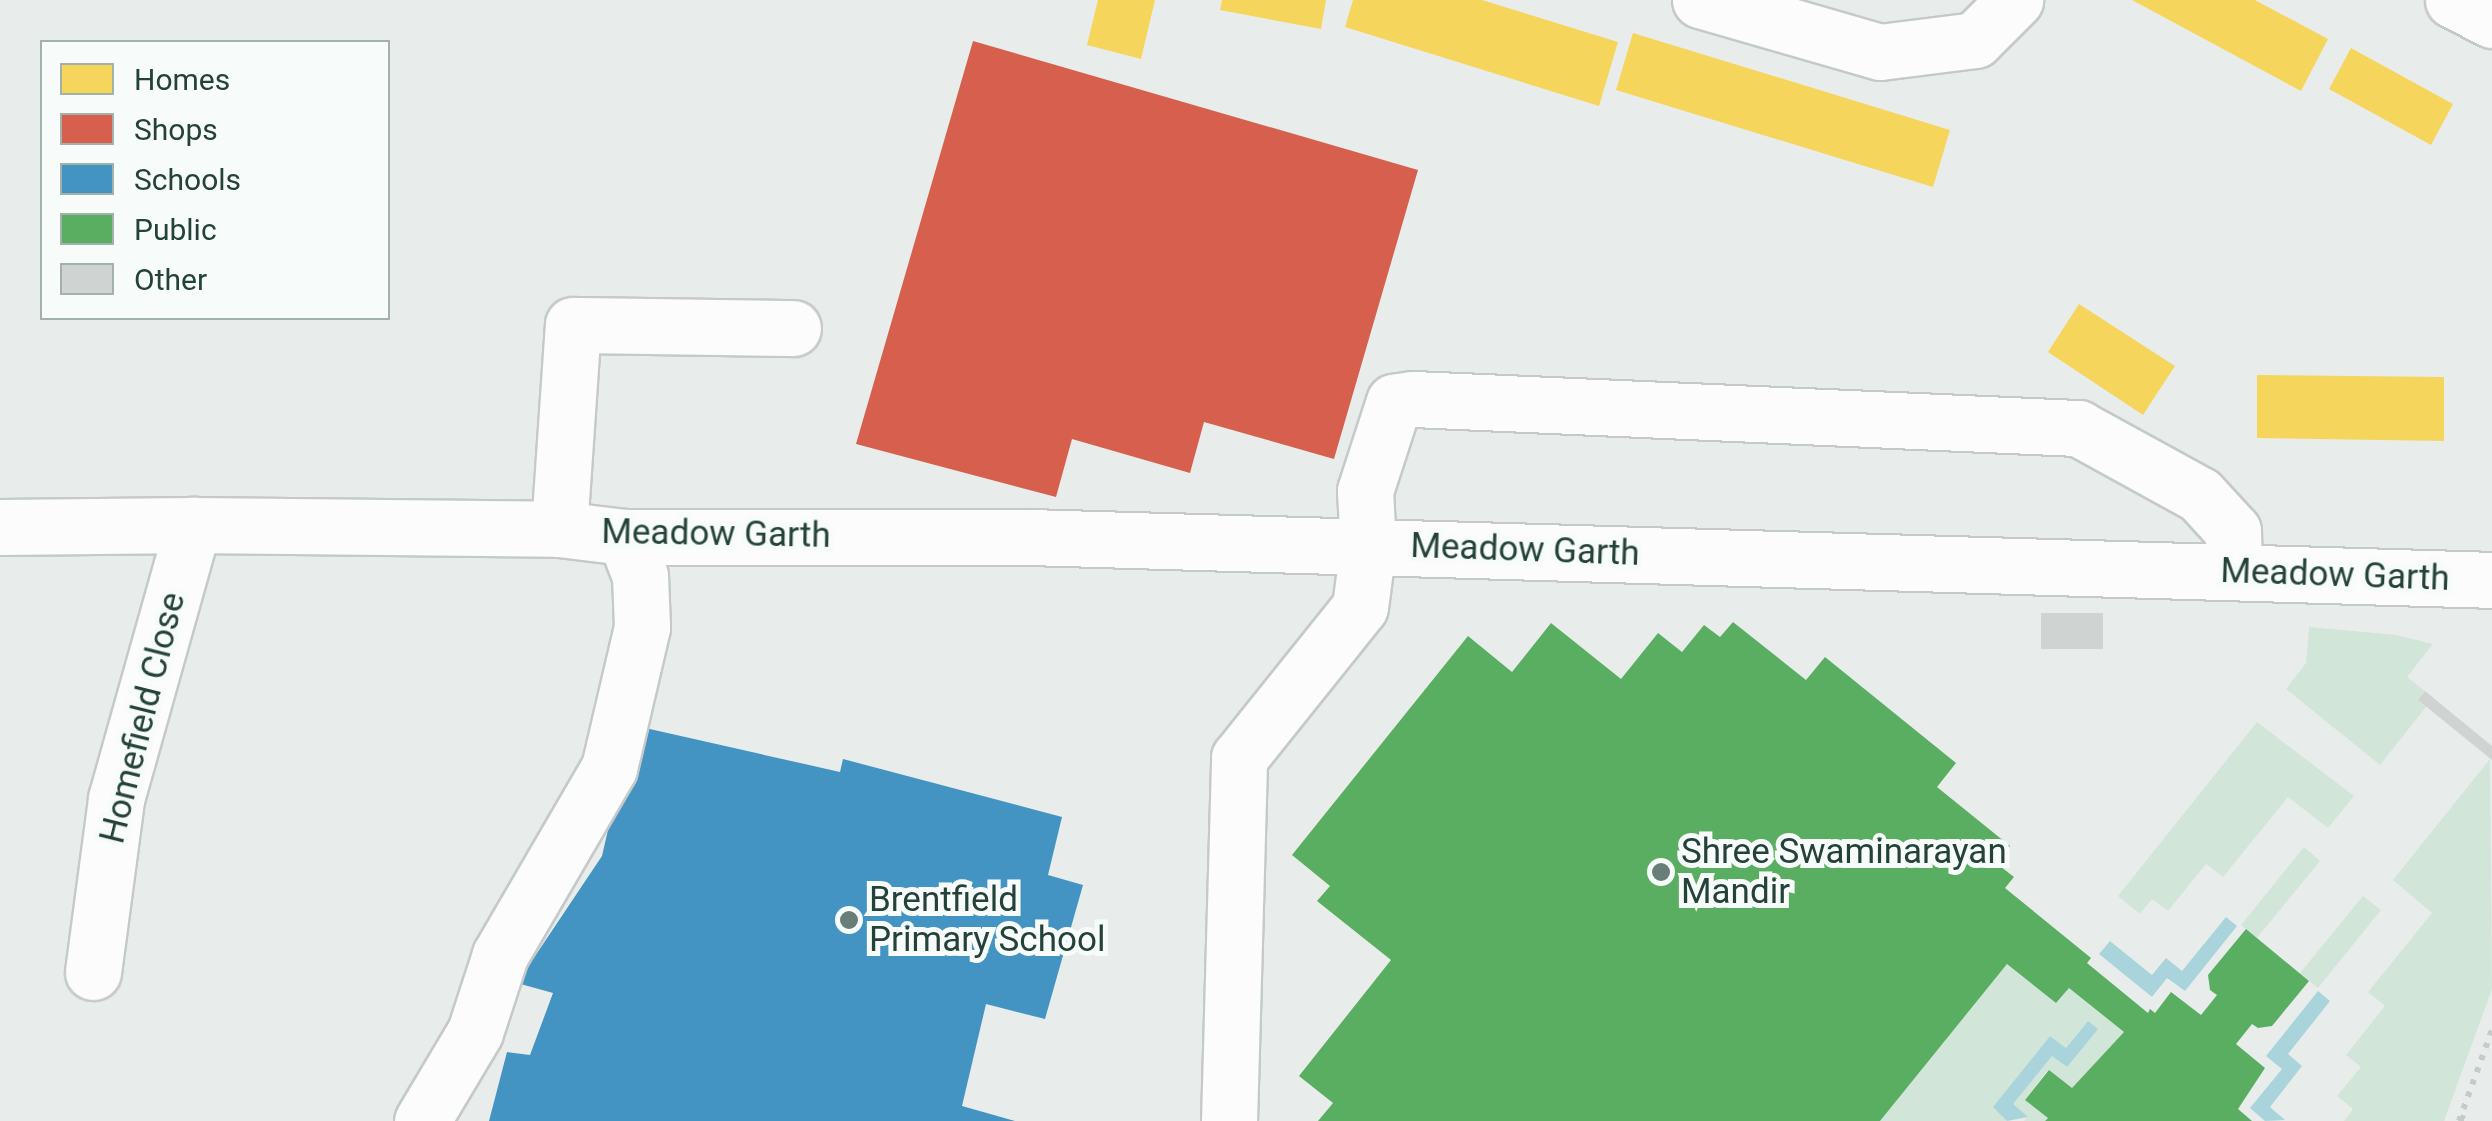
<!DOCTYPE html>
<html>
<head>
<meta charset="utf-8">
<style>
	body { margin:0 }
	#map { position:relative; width:2492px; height:1121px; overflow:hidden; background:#e8edeb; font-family:Roboto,sans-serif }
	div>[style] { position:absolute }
	.green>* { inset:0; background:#d1e6d8 }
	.water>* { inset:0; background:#a9d4db }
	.homes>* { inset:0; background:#f6d55c }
	.shops>* { inset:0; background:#d6604d }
	.schools>* { inset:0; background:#4393c3 }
	.public>* { inset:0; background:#5aae61 }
	.building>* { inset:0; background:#cfd4d2 }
	.path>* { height:6px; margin-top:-3px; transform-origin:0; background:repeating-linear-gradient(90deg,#c3ccca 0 5px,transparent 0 13px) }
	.roads { filter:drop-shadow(2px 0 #c5cac8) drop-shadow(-2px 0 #c5cac8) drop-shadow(0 2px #c5cac8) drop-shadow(0 -2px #c5cac8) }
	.minor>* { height:55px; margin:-27.5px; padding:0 27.5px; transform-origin:27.5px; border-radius:27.5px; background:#fcfcfc }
	.dots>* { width:28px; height:28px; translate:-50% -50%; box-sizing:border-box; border:5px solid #f7fbf9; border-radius:50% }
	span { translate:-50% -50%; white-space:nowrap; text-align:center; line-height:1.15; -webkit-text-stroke:10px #f7fbf9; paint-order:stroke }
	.street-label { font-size:35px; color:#24423a }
	.poi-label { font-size:35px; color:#24423a }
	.left { translate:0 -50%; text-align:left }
	.legend { position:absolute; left:40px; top:40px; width:350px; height:280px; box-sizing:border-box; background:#f7fbf9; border:2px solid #a3b1ad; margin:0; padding:12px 18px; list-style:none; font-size:30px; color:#24423a }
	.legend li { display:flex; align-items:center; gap:20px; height:50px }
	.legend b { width:50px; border:2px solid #a3b1ad }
</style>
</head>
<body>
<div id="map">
	<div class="green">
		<div style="clip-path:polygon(2309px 627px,2397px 635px,2433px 644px,2407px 677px,2425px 691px,2418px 700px,2426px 707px,2380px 765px,2286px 689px,2306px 663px)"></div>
		<div style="clip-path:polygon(2257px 722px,2354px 796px,2328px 828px,2288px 797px,2223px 877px,2206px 864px,2168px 911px,2152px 899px,2140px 914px,2118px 896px)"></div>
		<div style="clip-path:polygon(2490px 759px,2492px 989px,2444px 1121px,2344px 1121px,2353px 1109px,2337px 1096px,2361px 1067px,2346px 1055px,2385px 1006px,2368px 992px,2432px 913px,2393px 880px)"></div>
		<div style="clip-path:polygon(2304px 847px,2320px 861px,2257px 938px,2241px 925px)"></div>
		<div style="clip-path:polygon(2363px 896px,2381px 910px,2318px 988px,2300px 973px)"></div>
		<div style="clip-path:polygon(2007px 964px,2056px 1003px,2069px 988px,2124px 1032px,2072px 1088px,2048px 1070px,2025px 1099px,2048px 1118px,2045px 1121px,2024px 1121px,2027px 1117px,2013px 1104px,2052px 1055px,2067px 1067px,2088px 1021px,2066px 1048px,2050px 1036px,1994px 1107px,2007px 1121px,1880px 1121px)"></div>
	</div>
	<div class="water">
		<div style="clip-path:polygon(2226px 917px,2237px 926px,2185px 991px,2167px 978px,2152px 997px,2099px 954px,2110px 941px,2152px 975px,2166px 958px,2182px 971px)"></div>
		<div style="clip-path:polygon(2318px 991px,2330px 1001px,2288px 1054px,2302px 1066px,2270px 1107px,2285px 1120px,2265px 1121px,2250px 1108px,2282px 1069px,2266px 1056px)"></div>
		<div style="clip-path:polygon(2088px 1021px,2098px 1029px,2067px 1067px,2052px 1056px,2013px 1104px,2028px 1117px,2007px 1121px,1993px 1107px,2050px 1036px,2066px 1048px)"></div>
	</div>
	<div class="homes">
		<div style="clip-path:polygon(1098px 0,1155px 0,1141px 59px,1087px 45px)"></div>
		<div style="clip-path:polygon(1222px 0,1326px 0,1321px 29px,1220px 10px)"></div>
		<div style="clip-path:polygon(1353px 0,1482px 0,1618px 42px,1599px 106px,1345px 27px)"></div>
		<div style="clip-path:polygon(2132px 0,2255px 0,2328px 39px,2301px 91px)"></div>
		<div style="clip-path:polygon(1633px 33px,1950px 130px,1933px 187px,1616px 90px)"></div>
		<div style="clip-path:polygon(2351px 48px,2453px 104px,2431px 145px,2329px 89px)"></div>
		<div style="clip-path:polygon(2079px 304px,2175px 366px,2143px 415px,2048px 352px)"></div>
		<div style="clip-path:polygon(2257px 375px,2444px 377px,2444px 441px,2257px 438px)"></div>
	</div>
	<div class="shops">
		<div style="clip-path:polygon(973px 41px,1418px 170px,1334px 459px,1204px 422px,1190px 473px,1072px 439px,1056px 497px,856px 444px)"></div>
	</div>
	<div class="schools">
		<div style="clip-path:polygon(632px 725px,840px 772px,843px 759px,1062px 817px,1048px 875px,1083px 885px,1045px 1019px,986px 1004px,962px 1106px,1015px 1121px,489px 1121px,507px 1052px,530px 1055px,553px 993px,517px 983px,602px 856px)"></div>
	</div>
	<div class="public">
		<div style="clip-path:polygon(1733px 622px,1806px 680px,1825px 657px,1956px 763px,1937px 787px,2010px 846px,1996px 863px,2014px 877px,2005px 888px,2091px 958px,2087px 963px,2148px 1013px,2150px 1009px,2155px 1013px,2171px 992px,2201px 1015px,2217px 995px,2210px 990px,2208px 975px,2246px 929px,2309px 981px,2272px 1026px,2258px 1028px,2252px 1024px,2236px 1044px,2265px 1068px,2238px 1109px,2252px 1121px,2045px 1121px,2048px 1118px,2025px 1100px,2049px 1070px,2072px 1088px,2124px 1032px,2069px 988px,2056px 1003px,2007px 964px,1880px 1121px,1318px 1121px,1333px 1103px,1299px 1076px,1391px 960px,1317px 901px,1330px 886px,1292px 855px,1468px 636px,1512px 672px,1551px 623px,1621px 679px,1658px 633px,1682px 652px,1704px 625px,1720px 637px)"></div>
	</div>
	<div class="building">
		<div style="clip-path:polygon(2041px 613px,2103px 613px,2103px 649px,2041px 649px)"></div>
		<div style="clip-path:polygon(2425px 691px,2492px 746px,2492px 760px,2418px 700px)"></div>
	</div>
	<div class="path">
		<div style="left:2460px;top:1117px;width:12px;rotate:20deg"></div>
		<div style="left:2459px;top:1121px;width:97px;rotate:-70.1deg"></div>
	</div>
	<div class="roads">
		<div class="minor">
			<div style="left:1700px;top:0;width:187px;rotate:16.1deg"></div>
			<div style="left:1880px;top:52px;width:96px;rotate:-7.2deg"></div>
			<div style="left:1975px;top:40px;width:57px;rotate:-45deg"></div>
			<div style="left:2453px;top:0;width:44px;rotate:27.1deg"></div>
			<div style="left:0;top:527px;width:193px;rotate:-0.6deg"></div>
			<div style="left:193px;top:525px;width:366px;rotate:0.6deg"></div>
			<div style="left:559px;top:529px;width:66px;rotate:6.9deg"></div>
			<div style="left:625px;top:537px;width:404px"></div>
			<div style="left:1029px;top:537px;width:1464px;rotate:1.68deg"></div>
			<div style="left:559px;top:529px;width:204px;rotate:-86.1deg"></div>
			<div style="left:573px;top:325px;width:220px;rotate:0.8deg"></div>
			<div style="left:93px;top:972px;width:175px;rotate:-82.4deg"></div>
			<div style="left:116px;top:799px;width:285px;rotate:-74.3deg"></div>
			<div style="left:422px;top:1121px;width:104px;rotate:-59.2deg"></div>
			<div style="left:475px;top:1032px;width:81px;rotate:-72deg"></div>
			<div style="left:500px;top:955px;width:216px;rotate:-59.8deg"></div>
			<div style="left:609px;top:768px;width:145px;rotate:-76.8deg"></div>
			<div style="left:642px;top:627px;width:51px;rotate:-92.2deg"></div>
			<div style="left:640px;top:576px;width:42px;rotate:-111deg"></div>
			<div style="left:1229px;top:1121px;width:363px;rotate:-88.4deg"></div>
			<div style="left:1239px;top:758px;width:193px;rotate:-51.3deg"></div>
			<div style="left:1360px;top:607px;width:62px;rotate:-82.5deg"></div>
			<div style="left:1368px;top:546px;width:55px;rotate:-93.1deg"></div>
			<div style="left:1365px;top:491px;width:94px;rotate:-72deg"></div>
			<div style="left:1394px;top:402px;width:19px;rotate:-9deg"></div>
			<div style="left:1413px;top:399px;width:666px;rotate:2.5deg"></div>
			<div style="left:2078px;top:428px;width:139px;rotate:28.8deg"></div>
			<div style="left:2200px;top:495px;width:49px;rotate:47.5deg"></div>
			<div style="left:2233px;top:531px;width:41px;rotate:88.6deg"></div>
		</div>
	</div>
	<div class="dots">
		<div style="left:1661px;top:872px;background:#697e78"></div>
		<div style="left:849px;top:920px;background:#697e78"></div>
	</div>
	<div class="street-label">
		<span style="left:716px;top:534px;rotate:1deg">Meadow Garth</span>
		<span style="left:1525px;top:550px;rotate:2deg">Meadow Garth</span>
		<span style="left:2335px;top:575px;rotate:2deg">Meadow Garth</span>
		<span style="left:143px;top:718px;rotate:-76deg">Homefield Close</span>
	</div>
	<div class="poi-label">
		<span class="left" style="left:1681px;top:872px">Shree Swaminarayan<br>Mandir</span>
		<span class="left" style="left:869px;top:920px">Brentfield<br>Primary School</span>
	</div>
	<ul class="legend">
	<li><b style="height:28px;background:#f6d55c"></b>Homes</li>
	<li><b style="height:28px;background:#d6604d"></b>Shops</li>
	<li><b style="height:28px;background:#4393c3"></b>Schools</li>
	<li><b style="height:28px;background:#5aae61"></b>Public</li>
	<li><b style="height:28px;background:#cfd4d2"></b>Other</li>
	</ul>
</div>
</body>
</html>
